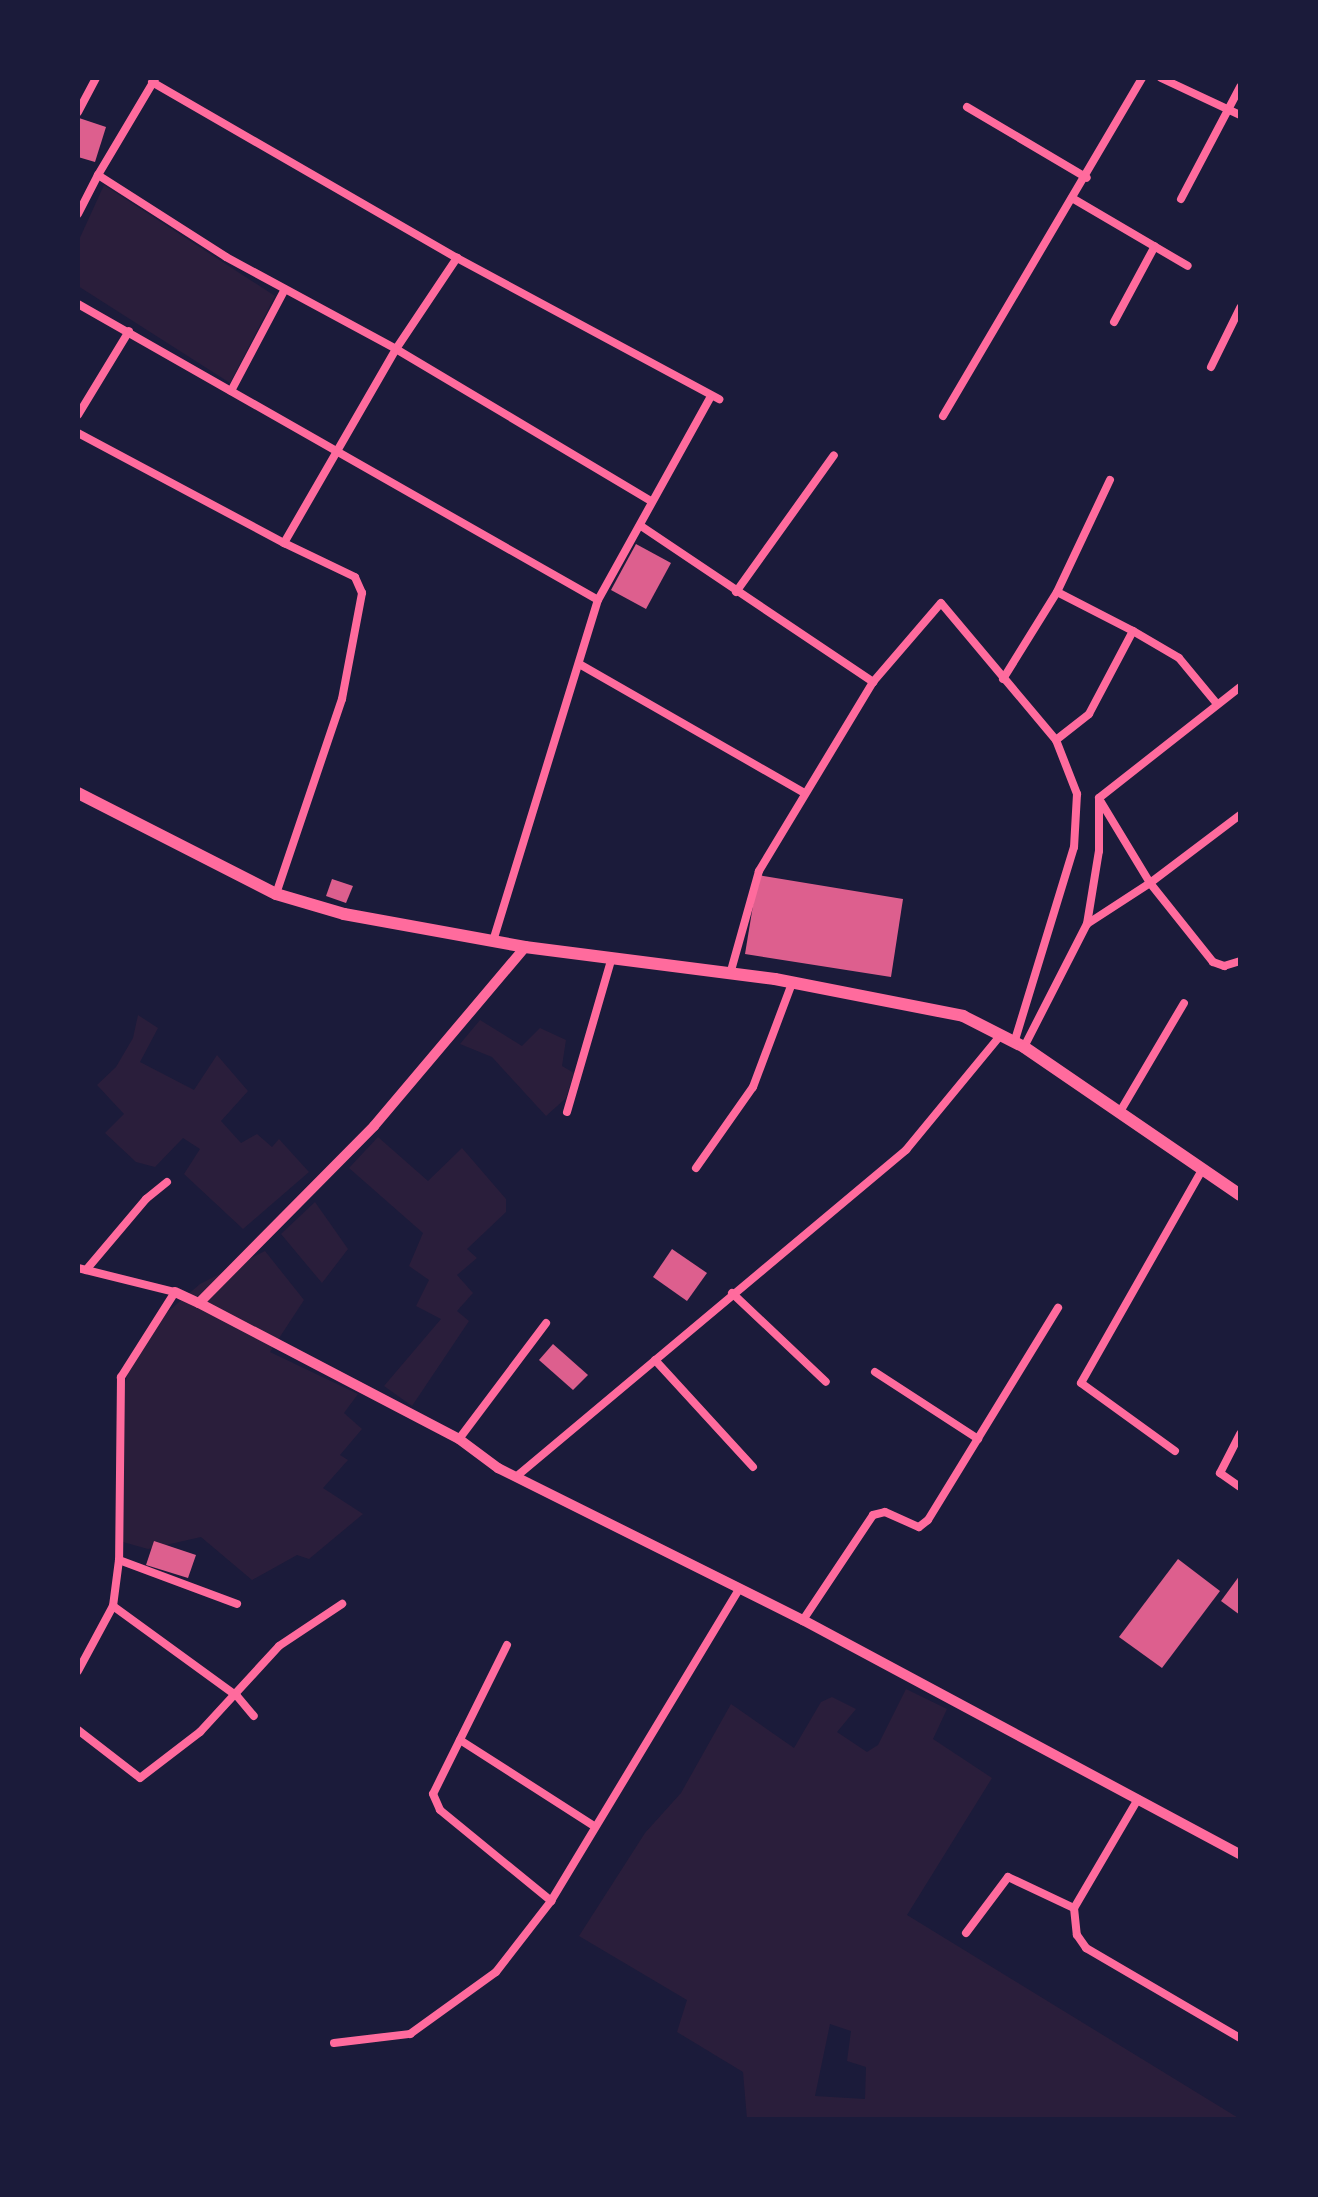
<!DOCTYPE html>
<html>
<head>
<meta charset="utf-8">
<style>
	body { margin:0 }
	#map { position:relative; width:1318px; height:2197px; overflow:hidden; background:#1b1b3a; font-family:"Archivo Narrow",sans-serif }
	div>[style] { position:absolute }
	.green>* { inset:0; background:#2a1e3b }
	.building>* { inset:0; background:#dd5f8e }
	.minor>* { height:8px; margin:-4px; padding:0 4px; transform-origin:4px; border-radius:4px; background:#ff6b9d }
	.tertiary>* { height:10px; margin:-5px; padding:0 5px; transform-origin:5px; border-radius:5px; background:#ff6b9d }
	.primary>* { height:12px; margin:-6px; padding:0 6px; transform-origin:6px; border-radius:6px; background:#ff6b9d }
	span { translate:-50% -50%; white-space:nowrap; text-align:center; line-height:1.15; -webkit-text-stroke:6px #1b1b3a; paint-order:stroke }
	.frame { position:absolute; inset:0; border:80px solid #1b1b3a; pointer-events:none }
</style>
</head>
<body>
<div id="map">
	<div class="green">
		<div style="clip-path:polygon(104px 185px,275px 296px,230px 383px,78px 286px,78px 242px)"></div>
		<div style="clip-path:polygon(138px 1015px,158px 1028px,140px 1062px,194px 1090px,217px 1055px,248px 1091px,221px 1121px,241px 1143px,257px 1134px,272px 1147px,279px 1139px,309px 1172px,243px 1229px,184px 1174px,200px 1149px,183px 1138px,155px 1167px,136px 1162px,105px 1133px,124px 1114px,97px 1085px,116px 1067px,133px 1038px)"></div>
		<div style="clip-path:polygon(480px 1020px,522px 1046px,540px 1028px,566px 1040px,562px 1066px,574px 1073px,566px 1098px,546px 1116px,492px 1057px,460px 1044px)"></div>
		<div style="clip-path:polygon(378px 1137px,428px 1181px,462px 1148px,506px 1199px,506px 1212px,467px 1249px,477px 1258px,457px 1275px,473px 1293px,457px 1311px,469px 1321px,412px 1406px,384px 1386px,441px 1319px,416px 1306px,429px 1280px,409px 1266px,423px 1233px,349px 1168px)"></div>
		<div style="clip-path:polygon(315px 1202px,348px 1249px,322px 1283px,281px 1234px)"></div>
		<div style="clip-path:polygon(265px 1251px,304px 1300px,270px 1352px,358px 1394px,344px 1413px,362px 1429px,340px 1455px,348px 1460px,323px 1488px,363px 1514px,309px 1559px,297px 1555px,252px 1580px,201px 1537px,148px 1549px,123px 1542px,122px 1396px,128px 1372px,164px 1315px,200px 1284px)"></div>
		<div style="clip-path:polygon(evenodd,906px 1689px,947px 1709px,933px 1739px,992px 1778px,907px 1915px,1240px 2119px,747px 2119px,743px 2072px,677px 2032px,687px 2000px,579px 1936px,645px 1833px,681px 1793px,731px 1704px,794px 1748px,821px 1702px,832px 1697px,856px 1709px,837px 1732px,867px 1752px,878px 1745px,906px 1689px,830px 2024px,851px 2031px,847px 2061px,866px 2067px,865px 2099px,815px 2096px,830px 2024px)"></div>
	</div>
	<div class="building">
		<div style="clip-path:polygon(79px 118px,106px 127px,95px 162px,78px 157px)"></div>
		<div style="clip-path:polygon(636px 544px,671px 563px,646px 609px,611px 590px)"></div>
		<div style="clip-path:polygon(758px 875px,903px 899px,891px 977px,745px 954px)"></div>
		<div style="clip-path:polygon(332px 879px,353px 886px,346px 903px,326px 896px)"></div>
		<div style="clip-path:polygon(672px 1249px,707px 1273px,687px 1301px,653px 1277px)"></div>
		<div style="clip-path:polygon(553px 1344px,588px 1375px,573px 1390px,539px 1360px)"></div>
		<div style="clip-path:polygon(154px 1541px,196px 1555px,188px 1578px,146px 1565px)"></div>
		<div style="clip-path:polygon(1178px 1559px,1220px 1591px,1162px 1668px,1119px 1637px)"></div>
		<div style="clip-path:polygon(1240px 1575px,1240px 1615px,1221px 1601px)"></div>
	</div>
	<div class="minor">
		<div style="left:1161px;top:78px;width:87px;rotate:25.1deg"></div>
		<div style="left:152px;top:82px;width:352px;rotate:30deg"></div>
		<div style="left:457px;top:258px;width:298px;rotate:28.3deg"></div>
		<div style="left:967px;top:107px;width:139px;rotate:30.6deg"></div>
		<div style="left:78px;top:112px;width:38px;rotate:-62deg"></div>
		<div style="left:98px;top:175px;width:112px;rotate:-59.3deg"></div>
		<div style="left:1072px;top:198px;width:134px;rotate:30.4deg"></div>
		<div style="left:1181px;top:199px;width:127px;rotate:-62.2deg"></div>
		<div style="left:78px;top:214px;width:44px;rotate:-62.9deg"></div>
		<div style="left:98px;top:175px;width:152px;rotate:32.6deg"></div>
		<div style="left:226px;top:257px;width:193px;rotate:28.4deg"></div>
		<div style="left:396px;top:349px;width:297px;rotate:30.8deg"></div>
		<div style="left:78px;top:304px;width:598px;rotate:29.65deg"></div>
		<div style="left:1114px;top:322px;width:86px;rotate:-61.7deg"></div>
		<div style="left:1211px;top:367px;width:66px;rotate:-63.8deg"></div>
		<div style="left:231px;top:391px;width:115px;rotate:-62.1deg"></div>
		<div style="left:78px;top:415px;width:98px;rotate:-58.7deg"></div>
		<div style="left:943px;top:416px;width:392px;rotate:-59.5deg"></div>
		<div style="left:78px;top:433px;width:234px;rotate:28.1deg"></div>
		<div style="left:284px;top:543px;width:224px;rotate:-60deg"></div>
		<div style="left:396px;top:349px;width:110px;rotate:-56.2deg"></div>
		<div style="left:641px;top:526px;width:280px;rotate:33.9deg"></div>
		<div style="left:873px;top:682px;width:221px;rotate:121.1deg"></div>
		<div style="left:759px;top:871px;width:107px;rotate:105.7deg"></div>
		<div style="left:736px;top:592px;width:168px;rotate:-54.4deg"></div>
		<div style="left:1133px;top:631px;width:53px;rotate:30.4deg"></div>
		<div style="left:1179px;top:658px;width:60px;rotate:50.4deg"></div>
		<div style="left:581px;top:665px;width:256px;rotate:29.8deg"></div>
		<div style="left:1003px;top:679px;width:102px;rotate:-58.2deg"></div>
		<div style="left:1057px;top:592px;width:124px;rotate:-64.7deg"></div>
		<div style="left:873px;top:682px;width:104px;rotate:-49.3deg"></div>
		<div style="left:941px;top:603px;width:179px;rotate:50deg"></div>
		<div style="left:1056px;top:740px;width:58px;rotate:68.7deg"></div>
		<div style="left:1077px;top:794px;width:53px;rotate:93.2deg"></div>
		<div style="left:1074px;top:847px;width:205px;rotate:107deg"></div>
		<div style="left:1056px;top:740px;width:42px;rotate:-38.2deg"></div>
		<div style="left:1089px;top:714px;width:94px;rotate:-62.1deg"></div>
		<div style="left:1133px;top:631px;width:85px;rotate:-152.8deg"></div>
		<div style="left:1101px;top:802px;width:95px;rotate:58.8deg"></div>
		<div style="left:1150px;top:883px;width:113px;rotate:-37.1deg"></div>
		<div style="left:276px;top:894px;width:206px;rotate:-71.3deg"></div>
		<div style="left:342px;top:699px;width:108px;rotate:-79.3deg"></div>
		<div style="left:362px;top:593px;width:17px;rotate:-114deg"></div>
		<div style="left:355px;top:577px;width:79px;rotate:-154.4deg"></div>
		<div style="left:1087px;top:924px;width:75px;rotate:-33.1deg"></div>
		<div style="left:1150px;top:883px;width:101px;rotate:51.4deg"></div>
		<div style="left:1213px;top:962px;width:12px;rotate:20deg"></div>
		<div style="left:1224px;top:966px;width:17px;rotate:-17deg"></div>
		<div style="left:493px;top:941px;width:357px;rotate:-72.9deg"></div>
		<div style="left:598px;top:600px;width:233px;rotate:-61deg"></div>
		<div style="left:1024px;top:1047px;width:138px;rotate:-62.9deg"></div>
		<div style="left:1087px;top:924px;width:74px;rotate:-80.7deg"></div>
		<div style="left:1099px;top:851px;width:53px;rotate:-90deg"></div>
		<div style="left:1099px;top:798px;width:179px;rotate:-38.2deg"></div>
		<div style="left:1121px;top:1110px;width:124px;rotate:-59.5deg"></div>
		<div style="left:567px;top:1112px;width:161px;rotate:-73.8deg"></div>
		<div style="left:696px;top:1168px;width:99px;rotate:-54.9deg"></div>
		<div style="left:753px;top:1087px;width:111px;rotate:-69.4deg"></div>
		<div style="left:78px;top:1268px;width:100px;rotate:13.9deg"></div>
		<div style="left:175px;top:1292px;width:101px;rotate:122.4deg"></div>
		<div style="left:121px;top:1377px;width:183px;rotate:90.6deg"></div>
		<div style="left:119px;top:1560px;width:46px;rotate:97.4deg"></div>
		<div style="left:113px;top:1606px;width:74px;rotate:118.3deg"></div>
		<div style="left:86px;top:1270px;width:93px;rotate:-49.8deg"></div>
		<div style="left:146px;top:1199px;width:27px;rotate:-39deg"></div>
		<div style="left:732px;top:1293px;width:129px;rotate:43.4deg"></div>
		<div style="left:655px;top:1360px;width:145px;rotate:47.5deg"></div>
		<div style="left:875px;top:1372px;width:123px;rotate:33deg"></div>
		<div style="left:1240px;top:1434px;width:44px;rotate:117.1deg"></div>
		<div style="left:1220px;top:1473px;width:24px;rotate:35deg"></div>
		<div style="left:459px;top:1439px;width:145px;rotate:-53.1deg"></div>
		<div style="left:1175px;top:1451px;width:116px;rotate:-144.1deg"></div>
		<div style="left:1081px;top:1383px;width:245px;rotate:-60.4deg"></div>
		<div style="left:517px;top:1476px;width:508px;rotate:-39.96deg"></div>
		<div style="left:906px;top:1150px;width:148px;rotate:-50.5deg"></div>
		<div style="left:119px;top:1560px;width:126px;rotate:20.4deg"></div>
		<div style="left:113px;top:1606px;width:153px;rotate:36deg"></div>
		<div style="left:237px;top:1696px;width:26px;rotate:50deg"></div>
		<div style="left:803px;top:1620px;width:126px;rotate:-56.3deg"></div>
		<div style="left:873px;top:1515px;width:12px;rotate:-14deg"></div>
		<div style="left:885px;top:1512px;width:37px;rotate:24deg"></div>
		<div style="left:919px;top:1527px;width:11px;rotate:-38deg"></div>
		<div style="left:928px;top:1520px;width:249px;rotate:-58.5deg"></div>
		<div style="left:507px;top:1645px;width:166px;rotate:116.4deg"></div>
		<div style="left:433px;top:1794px;width:17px;rotate:66deg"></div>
		<div style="left:440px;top:1810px;width:144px;rotate:39.3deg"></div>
		<div style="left:78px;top:1730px;width:78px;rotate:37.7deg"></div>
		<div style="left:140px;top:1778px;width:76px;rotate:-37.5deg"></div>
		<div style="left:200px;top:1732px;width:117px;rotate:-47.4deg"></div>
		<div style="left:279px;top:1646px;width:76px;rotate:-33.7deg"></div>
		<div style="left:460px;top:1740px;width:159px;rotate:32.7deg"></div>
		<div style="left:1138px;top:1799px;width:126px;rotate:120.4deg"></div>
		<div style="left:1074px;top:1908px;width:27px;rotate:84deg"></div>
		<div style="left:1077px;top:1935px;width:16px;rotate:55deg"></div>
		<div style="left:1086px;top:1948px;width:178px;rotate:30.3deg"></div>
		<div style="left:966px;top:1933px;width:70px;rotate:-53.1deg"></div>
		<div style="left:1008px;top:1877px;width:73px;rotate:25.2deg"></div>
		<div style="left:334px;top:2043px;width:77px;rotate:-6.8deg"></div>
		<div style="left:410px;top:2034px;width:106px;rotate:-35.8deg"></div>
		<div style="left:496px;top:1972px;width:90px;rotate:-52.2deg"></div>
		<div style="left:551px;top:1901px;width:362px;rotate:-58.9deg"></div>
	</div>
	<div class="tertiary">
		<div style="left:175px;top:1292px;width:26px;rotate:25deg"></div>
		<div style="left:199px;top:1303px;width:249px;rotate:-45.3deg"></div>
		<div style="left:374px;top:1126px;width:234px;rotate:-49.8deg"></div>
		<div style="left:199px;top:1303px;width:293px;rotate:27.6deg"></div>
		<div style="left:459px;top:1439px;width:49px;rotate:36.6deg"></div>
		<div style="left:498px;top:1468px;width:341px;rotate:26.5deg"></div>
		<div style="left:803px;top:1620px;width:496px;rotate:28.2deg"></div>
	</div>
	<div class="primary">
		<div style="left:78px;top:793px;width:222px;rotate:27deg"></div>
		<div style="left:276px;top:894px;width:71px;rotate:16.4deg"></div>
		<div style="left:344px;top:914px;width:184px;rotate:10.3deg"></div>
		<div style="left:525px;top:947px;width:252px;rotate:7.3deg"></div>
		<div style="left:775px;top:979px;width:192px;rotate:11.1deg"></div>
		<div style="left:963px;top:1016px;width:68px;rotate:26.9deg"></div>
		<div style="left:1024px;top:1047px;width:262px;rotate:34.4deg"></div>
	</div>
	<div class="frame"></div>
</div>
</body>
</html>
